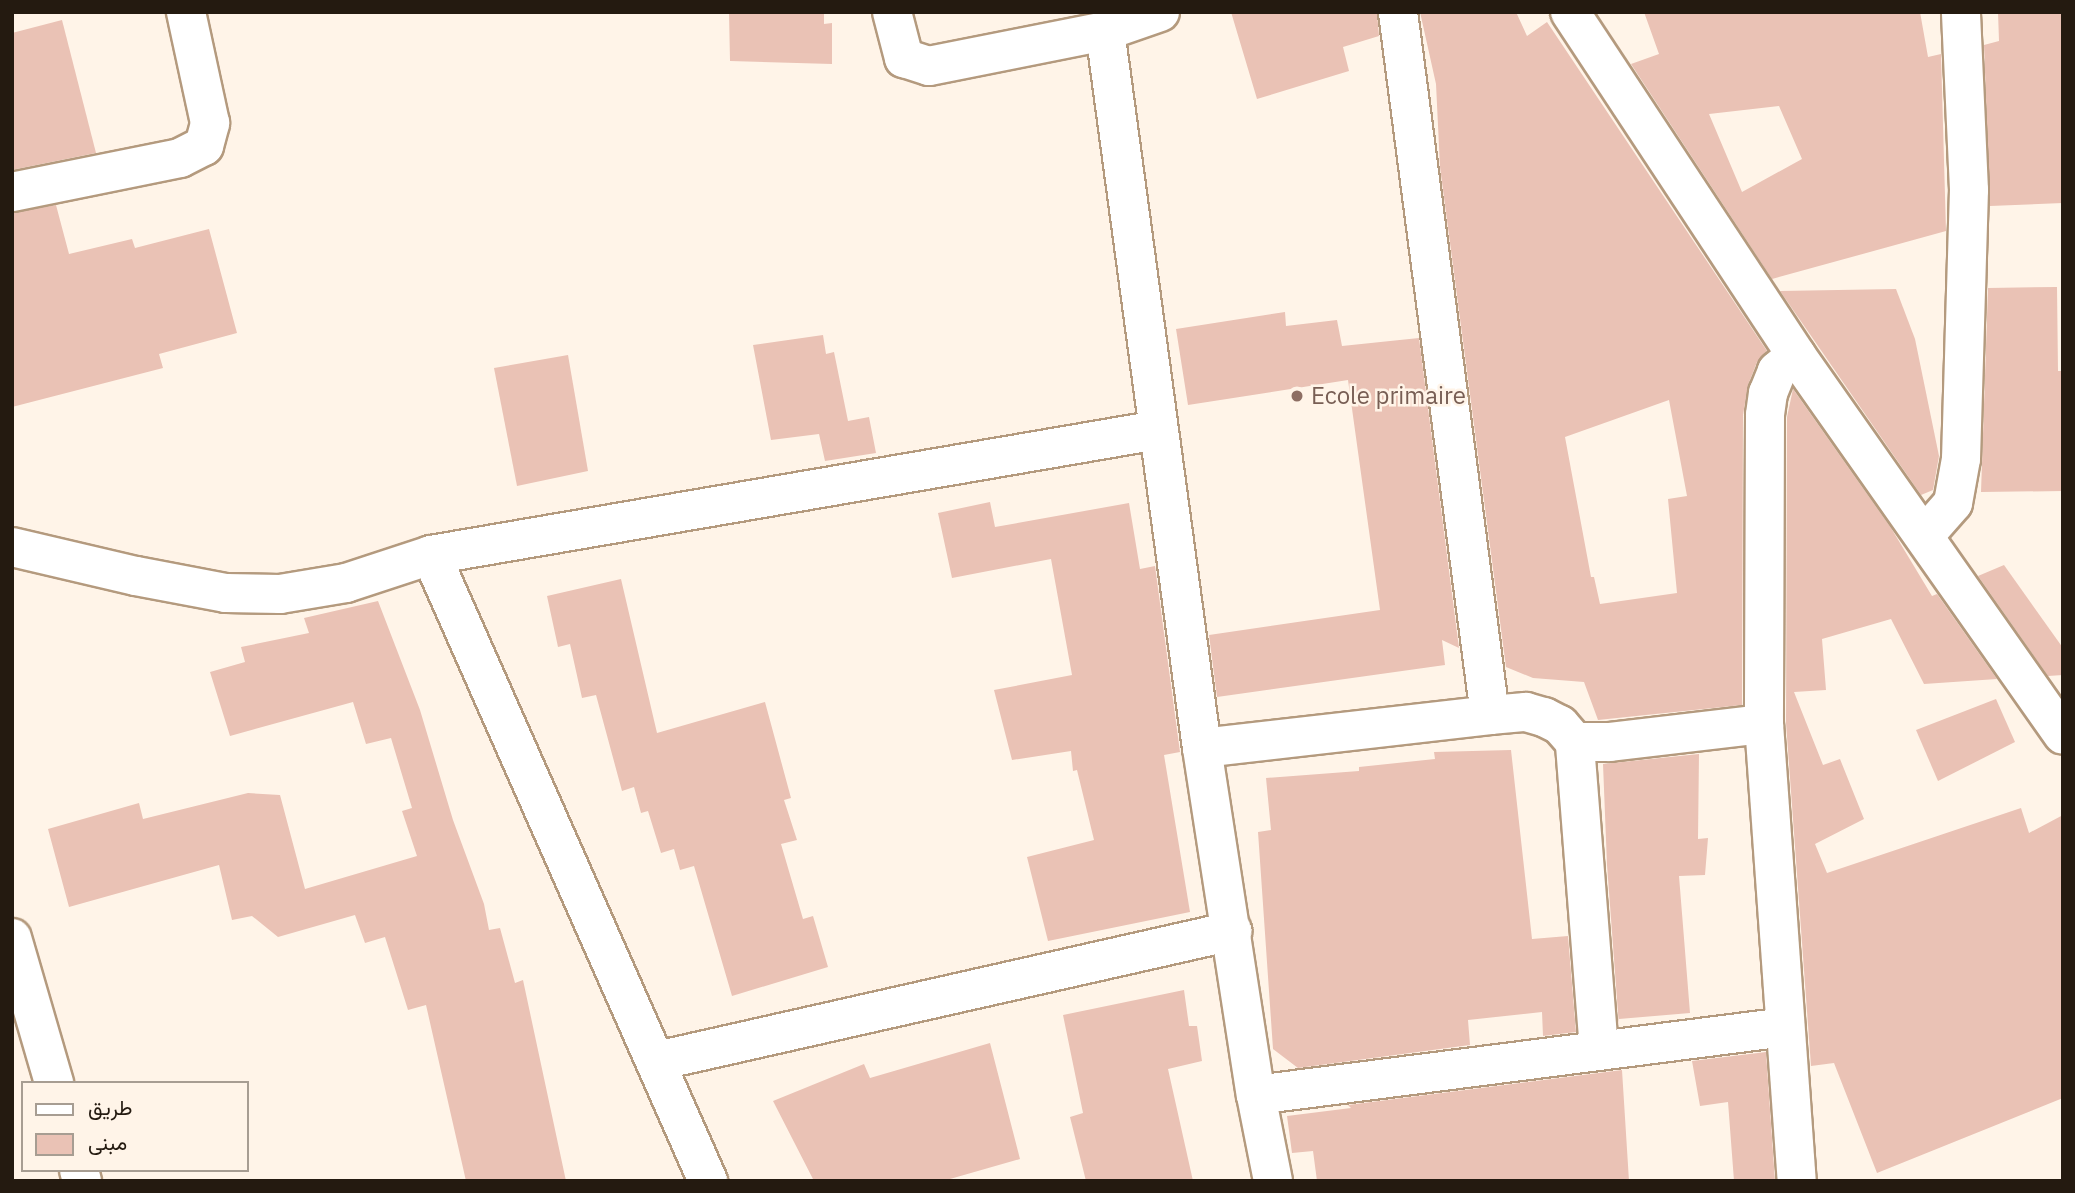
<!DOCTYPE html>
<html>
<head>
<meta charset="utf-8">
<style>
	body { margin:0 }
	#map { position:relative; width:2075px; height:1193px; overflow:hidden; background:#fff4e8; font-family:"IBM Plex Sans",Vazirmatn,sans-serif }
	div>[style] { position:absolute }
	.building>* { inset:0; background:#eac2b5 }
	.roads { filter:drop-shadow(2px 0 #b49a7e) drop-shadow(-2px 0 #b49a7e) drop-shadow(0 2px #b49a7e) drop-shadow(0 -2px #b49a7e) }
	.minor>* { height:38px; margin:-19px; padding:0 19px; transform-origin:19px; border-radius:19px; background:#fff }
	.dots>* { width:19px; height:19px; translate:-50% -50%; box-sizing:border-box; border:4px solid #fff4e8; border-radius:50% }
	span { translate:-50% -50%; white-space:nowrap; text-align:center; line-height:1.15; -webkit-text-stroke:5px #fff4e8; paint-order:stroke }
	.education-label { font-size:24px; color:#785e54 }
	.left { translate:0 -50%; text-align:left }
	.frame { position:absolute; inset:0; border:14px solid #241a10; pointer-events:none }
	.legend { position:absolute; left:21px; top:1081px; width:228px; height:91px; box-sizing:border-box; background:#fff4e8; border:2px solid #a79d92; margin:0; padding:9px 12px; list-style:none; font-size:21px; color:#241a10 }
	.legend li { display:flex; align-items:center; gap:14px; height:35px }
	.legend b { width:35px; border:2px solid #a79d92 }
</style>
</head>
<body>
<div id="map">
	<div class="building">
		<div style="clip-path:polygon(729px 12px,824px 12px,824px 24px,832px 23px,832px 64px,730px 61px)"></div>
		<div style="clip-path:polygon(1231px 12px,1377px 12px,1379px 36px,1343px 47px,1349px 71px,1257px 99px)"></div>
		<div style="clip-path:polygon(evenodd,1420px 12px,1516px 12px,1527px 36px,1547px 22px,1767px 351px,1757px 362px,1748px 385px,1743px 415px,1742px 705px,1598px 720px,1584px 682px,1533px 678px,1506px 667px,1440px 167px,1436px 84px,1420px 12px,1669px 400px,1687px 496px,1668px 499px,1677px 593px,1600px 604px,1594px 577px,1591px 577px,1565px 437px,1669px 400px)"></div>
		<div style="clip-path:polygon(evenodd,1644px 12px,1920px 12px,1928px 57px,1941px 54px,1946px 231px,1772px 279px,1631px 64px,1659px 54px,1644px 12px,1779px 106px,1802px 159px,1742px 192px,1709px 114px,1779px 106px)"></div>
		<div style="clip-path:polygon(1998px 12px,2063px 12px,2063px 203px,1990px 206px,1984px 45px,1999px 41px)"></div>
		<div style="clip-path:polygon(62px 20px,96px 153px,12px 170px,12px 33px)"></div>
		<div style="clip-path:polygon(56px 205px,69px 254px,132px 239px,135px 248px,209px 229px,237px 333px,159px 354px,163px 368px,12px 407px,12px 213px)"></div>
		<div style="clip-path:polygon(2057px 287px,2058px 371px,2063px 371px,2063px 491px,1981px 492px,1988px 288px)"></div>
		<div style="clip-path:polygon(1896px 289px,1915px 339px,1939px 456px,1933px 490px,1921px 495px,1780px 291px)"></div>
		<div style="clip-path:polygon(1285px 312px,1286px 326px,1337px 320px,1342px 346px,1419px 338px,1459px 648px,1442px 640px,1445px 665px,1217px 697px,1209px 635px,1380px 610px,1348px 380px,1188px 405px,1176px 329px)"></div>
		<div style="clip-path:polygon(823px 335px,826px 354px,834px 352px,848px 421px,869px 417px,876px 453px,825px 461px,819px 434px,771px 440px,753px 345px)"></div>
		<div style="clip-path:polygon(568px 355px,588px 471px,517px 486px,494px 368px)"></div>
		<div style="clip-path:polygon(1793px 389px,1891px 528px,1932px 596px,1937px 594px,1997px 679px,1924px 684px,1891px 619px,1822px 639px,1826px 690px,1794px 692px,1823px 765px,1840px 759px,1864px 819px,1815px 844px,1827px 873px,2021px 808px,2029px 833px,2063px 815px,2063px 1098px,1877px 1173px,1834px 1063px,1811px 1066px,1786px 723px,1787px 417px)"></div>
		<div style="clip-path:polygon(990px 502px,995px 527px,1129px 503px,1140px 569px,1155px 566px,1180px 752px,1164px 755px,1190px 912px,1048px 941px,1027px 857px,1094px 840px,1077px 770px,1073px 771px,1071px 751px,1012px 760px,994px 690px,1072px 675px,1051px 559px,952px 578px,938px 513px)"></div>
		<div style="clip-path:polygon(2004px 565px,2063px 648px,2063px 675px,2048px 676px,1978px 576px)"></div>
		<div style="clip-path:polygon(621px 579px,657px 733px,765px 702px,791px 798px,784px 800px,797px 840px,781px 844px,803px 919px,813px 916px,828px 967px,732px 996px,694px 866px,680px 870px,674px 849px,661px 853px,648px 811px,641px 813px,634px 787px,622px 791px,596px 695px,582px 698px,570px 644px,558px 647px,547px 596px)"></div>
		<div style="clip-path:polygon(378px 601px,420px 710px,453px 820px,484px 904px,489px 930px,500px 928px,515px 983px,523px 980px,566px 1181px,466px 1181px,426px 1005px,408px 1010px,385px 937px,365px 943px,355px 915px,278px 937px,252px 916px,232px 920px,219px 865px,69px 907px,48px 829px,139px 803px,143px 819px,248px 793px,280px 795px,305px 889px,417px 856px,402px 811px,412px 808px,391px 738px,366px 744px,353px 702px,230px 736px,210px 672px,245px 662px,241px 647px,309px 633px,304px 618px)"></div>
		<div style="clip-path:polygon(1996px 699px,2015px 742px,1938px 781px,1916px 730px)"></div>
		<div style="clip-path:polygon(1511px 750px,1532px 939px,1568px 936px,1576px 1032px,1543px 1036px,1542px 1012px,1468px 1020px,1470px 1045px,1298px 1068px,1273px 1049px,1258px 832px,1271px 830px,1266px 778px,1359px 771px,1359px 767px,1435px 759px,1434px 752px)"></div>
		<div style="clip-path:polygon(1699px 754px,1698px 839px,1708px 838px,1705px 875px,1679px 876px,1690px 1013px,1619px 1019px,1619px 1026px,1607px 865px,1603px 764px)"></div>
		<div style="clip-path:polygon(1184px 990px,1189px 1026px,1197px 1026px,1202px 1061px,1168px 1069px,1193px 1181px,1086px 1181px,1070px 1117px,1083px 1113px,1063px 1015px)"></div>
		<div style="clip-path:polygon(990px 1043px,1020px 1159px,943px 1181px,814px 1181px,773px 1101px,864px 1064px,870px 1078px)"></div>
		<div style="clip-path:polygon(1766px 1052px,1775px 1181px,1734px 1181px,1728px 1102px,1700px 1106px,1692px 1061px)"></div>
		<div style="clip-path:polygon(1622px 1070px,1629px 1181px,1317px 1181px,1313px 1151px,1292px 1153px,1287px 1116px,1351px 1108px,1348px 1105px)"></div>
	</div>
	<div class="roads">
		<div class="minor">
			<div style="left:892px;top:12px;width:48px;rotate:75.4deg"></div>
			<div style="left:904px;top:58px;width:26px;rotate:18deg"></div>
			<div style="left:929px;top:66px;width:179px;rotate:-11.2deg"></div>
			<div style="left:1160px;top:12px;width:58px;rotate:160.9deg"></div>
			<div style="left:1105px;top:31px;width:724px;rotate:82.3deg"></div>
			<div style="left:1202px;top:748px;width:351px;rotate:81.2deg"></div>
			<div style="left:1256px;top:1095px;width:88px;rotate:78.8deg"></div>
			<div style="left:1570px;top:12px;width:411px;rotate:56.6deg"></div>
			<div style="left:1796px;top:355px;width:464px;rotate:54.9deg"></div>
			<div style="left:12px;top:192px;width:171px;rotate:-11.4deg"></div>
			<div style="left:180px;top:158px;width:27px;rotate:-27deg"></div>
			<div style="left:204px;top:146px;width:24px;rotate:-75deg"></div>
			<div style="left:210px;top:123px;width:114px;rotate:-102.2deg"></div>
			<div style="left:1796px;top:355px;width:25px;rotate:140deg"></div>
			<div style="left:1777px;top:371px;width:24px;rotate:112deg"></div>
			<div style="left:1768px;top:393px;width:22px;rotate:98deg"></div>
			<div style="left:1765px;top:415px;width:309px;rotate:90.2deg"></div>
			<div style="left:1764px;top:724px;width:458px;rotate:85.9deg"></div>
			<div style="left:1924px;top:536px;width:44px;rotate:-48.7deg"></div>
			<div style="left:1953px;top:503px;width:45px;rotate:-79.7deg"></div>
			<div style="left:1961px;top:459px;width:269px;rotate:-88.3deg"></div>
			<div style="left:1969px;top:190px;width:178px;rotate:-92.6deg"></div>
			<div style="left:12px;top:547px;width:127px;rotate:13.2deg"></div>
			<div style="left:136px;top:576px;width:92px;rotate:10.7deg"></div>
			<div style="left:226px;top:593px;width:54px;rotate:1.1deg"></div>
			<div style="left:280px;top:594px;width:67px;rotate:-9.5deg"></div>
			<div style="left:346px;top:583px;width:89px;rotate:-18.2deg"></div>
			<div style="left:431px;top:555px;width:738px;rotate:-9.76deg"></div>
			<div style="left:431px;top:555px;width:685px;rotate:66.13deg"></div>
			<div style="left:1490px;top:715px;width:36px;rotate:-5deg"></div>
			<div style="left:1526px;top:712px;width:19px;rotate:16deg"></div>
			<div style="left:1544px;top:717px;width:18px;rotate:27deg"></div>
			<div style="left:1560px;top:725px;width:23px;rotate:49deg"></div>
			<div style="left:1202px;top:748px;width:290px;rotate:-6.5deg"></div>
			<div style="left:1490px;top:715px;width:709px;rotate:-97.46deg"></div>
			<div style="left:12px;top:938px;width:151px;rotate:73.8deg"></div>
			<div style="left:1599px;top:1050px;width:309px;rotate:-94.5deg"></div>
			<div style="left:1575px;top:742px;width:35px"></div>
			<div style="left:1610px;top:742px;width:155px;rotate:-6.7deg"></div>
			<div style="left:657px;top:1061px;width:590px;rotate:-12.74deg"></div>
			<div style="left:1256px;top:1095px;width:533px;rotate:-7.32deg"></div>
			<div style="left:79px;top:1170px;width:11px;rotate:75deg"></div>
		</div>
	</div>
	<div class="dots">
		<div style="left:1297px;top:396px;background:#8d6e63"></div>
	</div>
	<div class="education-label">
		<span class="left" style="left:1311px;top:396px">Ecole primaire</span>
	</div>
	<div class="frame"></div>
	<ul class="legend">
	<li><b style="height:9px;background:#fff"></b>طريق</li>
	<li><b style="height:19px;background:#eac2b5"></b>مبنى</li>
	</ul>
</div>
</body>
</html>
